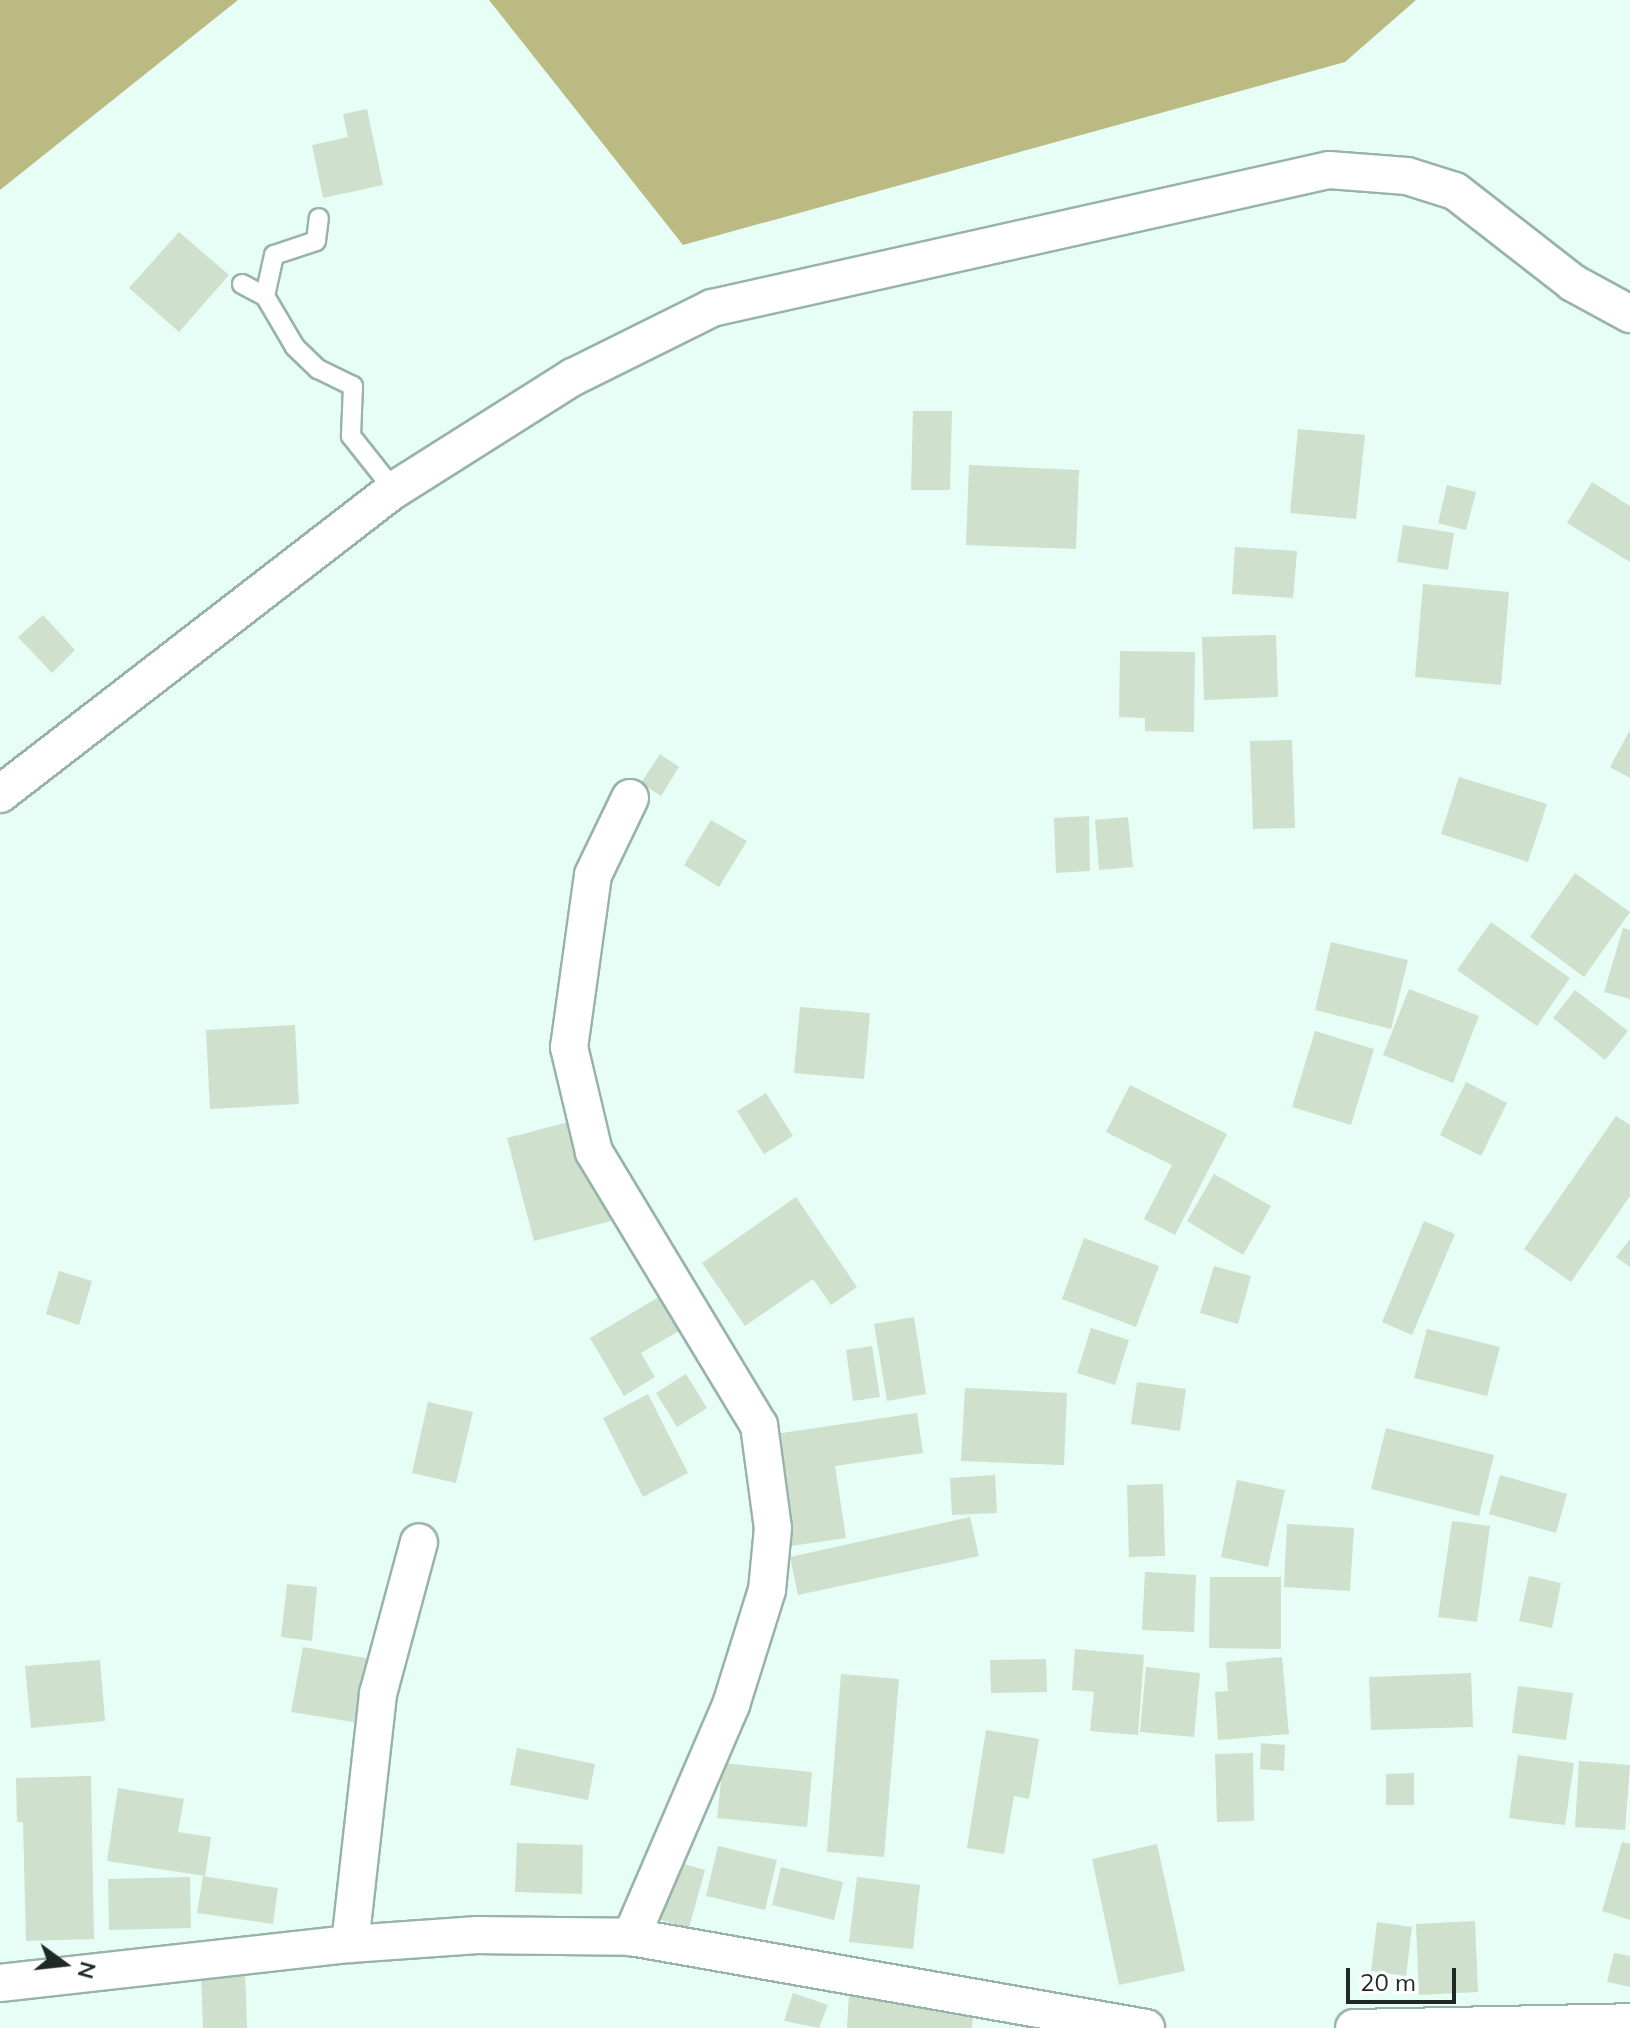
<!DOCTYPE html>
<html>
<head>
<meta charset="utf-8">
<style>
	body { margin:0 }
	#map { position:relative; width:1630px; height:2028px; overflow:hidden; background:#e7fef6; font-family:Mulish,sans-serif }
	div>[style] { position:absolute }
	.forest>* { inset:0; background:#baba82 }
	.building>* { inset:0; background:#cfe0cc }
	.roads { filter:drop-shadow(2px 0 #98b3a9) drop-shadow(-2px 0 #98b3a9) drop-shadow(0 2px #98b3a9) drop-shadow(0 -2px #98b3a9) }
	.service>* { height:18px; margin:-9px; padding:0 9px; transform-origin:9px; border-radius:9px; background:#fff }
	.minor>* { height:36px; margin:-18px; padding:0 18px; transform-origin:18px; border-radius:18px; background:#fff }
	span { translate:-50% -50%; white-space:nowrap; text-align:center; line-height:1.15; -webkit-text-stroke:8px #fff; paint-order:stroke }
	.north { position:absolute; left:24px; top:1924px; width:80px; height:80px; -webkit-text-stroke:6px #fff; paint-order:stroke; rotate:105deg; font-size:22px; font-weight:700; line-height:32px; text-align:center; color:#1f2a26 }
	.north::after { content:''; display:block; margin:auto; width:28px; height:36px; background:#1f2a26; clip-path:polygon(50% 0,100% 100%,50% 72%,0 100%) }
	.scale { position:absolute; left:1346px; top:1968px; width:110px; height:36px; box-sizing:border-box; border:4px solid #1f2a26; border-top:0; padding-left:10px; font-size:24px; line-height:28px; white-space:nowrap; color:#1f2a26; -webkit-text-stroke:6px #fff; paint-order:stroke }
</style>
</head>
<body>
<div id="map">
	<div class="forest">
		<div style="clip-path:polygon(0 0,238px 0,0 190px)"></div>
		<div style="clip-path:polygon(489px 0,1416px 0,1345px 62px,683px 245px)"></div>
	</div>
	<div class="building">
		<div style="clip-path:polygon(367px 109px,383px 185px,323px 198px,312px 145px,348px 137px,343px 114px)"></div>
		<div style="clip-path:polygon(179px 232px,229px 275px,179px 332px,129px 288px)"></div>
		<div style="clip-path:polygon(913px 411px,952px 411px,950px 490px,911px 490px)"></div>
		<div style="clip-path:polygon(1298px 429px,1365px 435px,1356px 519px,1290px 513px)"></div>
		<div style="clip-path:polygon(969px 465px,1079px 470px,1076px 549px,966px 545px)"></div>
		<div style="clip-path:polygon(1592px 482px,1630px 506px,1630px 562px,1567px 523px)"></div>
		<div style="clip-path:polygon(1447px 485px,1476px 492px,1466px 530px,1438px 523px)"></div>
		<div style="clip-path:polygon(1403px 525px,1454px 533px,1448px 570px,1397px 562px)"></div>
		<div style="clip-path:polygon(1235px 547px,1297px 551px,1293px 598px,1232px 594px)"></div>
		<div style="clip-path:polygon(1423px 584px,1509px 592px,1501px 685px,1415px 677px)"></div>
		<div style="clip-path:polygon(43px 615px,75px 650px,52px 673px,18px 637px)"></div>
		<div style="clip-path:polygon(1276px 635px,1278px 697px,1204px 700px,1202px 637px)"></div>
		<div style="clip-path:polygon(1120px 651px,1195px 652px,1194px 732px,1145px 731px,1145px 718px,1119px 717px)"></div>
		<div style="clip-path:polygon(1630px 730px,1630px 778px,1610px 767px)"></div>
		<div style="clip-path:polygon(1292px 740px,1295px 828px,1253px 829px,1250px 741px)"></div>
		<div style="clip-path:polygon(660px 754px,679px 767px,661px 796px,641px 783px)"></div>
		<div style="clip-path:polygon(1459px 777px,1547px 804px,1528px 862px,1441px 834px)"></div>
		<div style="clip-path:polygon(1089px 816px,1090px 871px,1056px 873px,1054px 818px)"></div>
		<div style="clip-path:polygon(1128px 817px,1133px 867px,1099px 870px,1095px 820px)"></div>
		<div style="clip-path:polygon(711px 820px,747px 841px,719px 887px,684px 865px)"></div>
		<div style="clip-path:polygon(1575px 873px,1630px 912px,1584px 977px,1530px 937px)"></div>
		<div style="clip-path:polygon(1491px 922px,1570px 978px,1537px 1026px,1457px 970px)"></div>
		<div style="clip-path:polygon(1623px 928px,1630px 930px,1630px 999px,1604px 992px)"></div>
		<div style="clip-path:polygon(1331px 942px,1408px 960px,1391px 1029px,1315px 1010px)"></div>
		<div style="clip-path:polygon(1409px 989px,1479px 1016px,1453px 1083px,1383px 1055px)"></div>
		<div style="clip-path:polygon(1575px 990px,1628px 1031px,1605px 1060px,1553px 1018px)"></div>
		<div style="clip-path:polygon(800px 1007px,870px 1013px,864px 1079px,794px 1073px)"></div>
		<div style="clip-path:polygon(295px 1025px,299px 1104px,210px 1109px,206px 1030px)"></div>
		<div style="clip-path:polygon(1315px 1031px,1374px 1049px,1351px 1125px,1292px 1107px)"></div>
		<div style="clip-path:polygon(1466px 1082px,1507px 1103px,1481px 1156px,1440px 1135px)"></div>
		<div style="clip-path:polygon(1130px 1085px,1227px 1134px,1175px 1235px,1144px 1219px,1172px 1165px,1106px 1132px)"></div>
		<div style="clip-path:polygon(766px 1093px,793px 1136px,764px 1154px,737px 1111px)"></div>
		<div style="clip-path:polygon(1616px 1116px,1630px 1125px,1630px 1196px,1571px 1282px,1524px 1249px)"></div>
		<div style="clip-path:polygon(573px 1121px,597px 1166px,611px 1221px,534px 1241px,507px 1138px)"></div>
		<div style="clip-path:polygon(1214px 1174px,1271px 1206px,1243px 1255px,1187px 1221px)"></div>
		<div style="clip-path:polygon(796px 1197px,857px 1287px,831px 1305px,813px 1279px,745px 1326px,702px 1263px)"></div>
		<div style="clip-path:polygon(1424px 1221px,1455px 1234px,1412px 1335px,1382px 1322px)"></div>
		<div style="clip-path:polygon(1084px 1238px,1159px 1266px,1136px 1327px,1062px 1299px)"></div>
		<div style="clip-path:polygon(1630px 1239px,1630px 1267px,1616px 1257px)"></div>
		<div style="clip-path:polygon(1214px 1266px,1251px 1276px,1238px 1324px,1200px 1313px)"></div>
		<div style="clip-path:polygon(59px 1271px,92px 1281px,79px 1325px,46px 1314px)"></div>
		<div style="clip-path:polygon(662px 1295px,682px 1329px,641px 1353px,655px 1377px,624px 1396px,590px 1338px)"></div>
		<div style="clip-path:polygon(914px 1317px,926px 1394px,887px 1401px,874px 1324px)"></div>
		<div style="clip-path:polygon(1091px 1328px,1129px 1340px,1115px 1385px,1077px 1373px)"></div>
		<div style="clip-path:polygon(1427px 1329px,1500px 1347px,1487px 1396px,1414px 1378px)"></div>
		<div style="clip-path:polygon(872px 1346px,880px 1397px,853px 1401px,846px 1350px)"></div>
		<div style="clip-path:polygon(686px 1374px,707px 1408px,677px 1427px,656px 1393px)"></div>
		<div style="clip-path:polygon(1137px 1382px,1186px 1389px,1180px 1431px,1131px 1424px)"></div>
		<div style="clip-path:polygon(965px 1388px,1067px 1393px,1064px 1465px,961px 1461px)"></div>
		<div style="clip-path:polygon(648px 1394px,688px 1473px,643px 1497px,603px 1418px)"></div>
		<div style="clip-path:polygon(428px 1402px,473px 1412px,456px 1483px,412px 1473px)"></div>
		<div style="clip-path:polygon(917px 1413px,923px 1453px,835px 1466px,846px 1538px,791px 1546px,775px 1434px)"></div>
		<div style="clip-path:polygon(1386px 1428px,1494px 1455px,1479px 1516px,1371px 1489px)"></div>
		<div style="clip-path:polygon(995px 1475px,997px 1513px,952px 1515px,950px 1478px)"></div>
		<div style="clip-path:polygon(1500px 1475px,1567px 1494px,1556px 1533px,1489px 1514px)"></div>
		<div style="clip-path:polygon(1237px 1480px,1285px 1490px,1268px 1567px,1221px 1557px)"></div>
		<div style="clip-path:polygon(1163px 1484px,1165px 1556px,1129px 1557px,1127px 1485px)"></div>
		<div style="clip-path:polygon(970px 1517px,979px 1556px,798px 1595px,790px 1557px)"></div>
		<div style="clip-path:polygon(1452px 1521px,1490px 1526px,1477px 1622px,1438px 1617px)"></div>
		<div style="clip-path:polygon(1287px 1524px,1354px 1528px,1350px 1591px,1284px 1587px)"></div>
		<div style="clip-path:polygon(1145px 1572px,1196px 1575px,1194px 1632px,1142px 1630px)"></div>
		<div style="clip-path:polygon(1529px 1576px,1561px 1583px,1552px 1628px,1519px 1621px)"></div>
		<div style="clip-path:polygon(1210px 1577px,1281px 1577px,1281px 1649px,1209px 1648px)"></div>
		<div style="clip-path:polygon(287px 1584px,317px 1587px,312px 1641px,281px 1637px)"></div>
		<div style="clip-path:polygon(303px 1647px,371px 1659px,360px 1723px,291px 1712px)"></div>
		<div style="clip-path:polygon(1075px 1649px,1144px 1655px,1138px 1735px,1090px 1731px,1094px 1692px,1072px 1690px)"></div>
		<div style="clip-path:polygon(1282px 1657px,1289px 1734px,1218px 1740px,1215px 1692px,1228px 1691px,1226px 1662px)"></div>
		<div style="clip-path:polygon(1046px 1659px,1047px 1692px,991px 1693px,990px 1660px)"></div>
		<div style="clip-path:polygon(100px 1660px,105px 1721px,31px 1728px,25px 1666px)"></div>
		<div style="clip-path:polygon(1146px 1667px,1200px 1673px,1194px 1737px,1140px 1732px)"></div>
		<div style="clip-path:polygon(1471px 1673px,1473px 1727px,1371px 1730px,1369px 1677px)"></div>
		<div style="clip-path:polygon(841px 1674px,899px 1679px,884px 1857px,827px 1852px)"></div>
		<div style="clip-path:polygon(1518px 1686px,1573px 1693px,1566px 1740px,1512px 1733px)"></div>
		<div style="clip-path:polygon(986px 1730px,1039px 1739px,1029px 1799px,1014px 1796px,1004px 1854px,967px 1848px)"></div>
		<div style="clip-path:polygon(1261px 1743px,1285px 1745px,1284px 1771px,1260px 1769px)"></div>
		<div style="clip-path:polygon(517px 1748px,595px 1764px,588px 1800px,510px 1785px)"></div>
		<div style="clip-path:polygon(1253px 1753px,1254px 1821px,1217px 1822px,1215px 1754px)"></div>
		<div style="clip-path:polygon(1518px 1755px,1574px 1763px,1565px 1825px,1509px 1818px)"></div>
		<div style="clip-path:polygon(1579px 1761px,1630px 1765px,1625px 1830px,1575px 1827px)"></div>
		<div style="clip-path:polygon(723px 1763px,812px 1772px,807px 1827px,717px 1818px)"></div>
		<div style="clip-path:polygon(1414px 1773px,1414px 1805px,1386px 1805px,1386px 1774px)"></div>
		<div style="clip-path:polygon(91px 1776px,94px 1939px,26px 1941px,23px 1822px,17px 1822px,16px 1778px)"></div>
		<div style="clip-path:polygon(118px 1788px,184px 1799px,178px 1832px,211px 1837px,205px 1876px,107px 1861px)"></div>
		<div style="clip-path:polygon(1622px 1842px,1630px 1844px,1630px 1920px,1602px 1911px)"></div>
		<div style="clip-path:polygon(517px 1843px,583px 1845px,582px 1894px,515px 1892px)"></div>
		<div style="clip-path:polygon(1157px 1844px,1185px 1971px,1119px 1985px,1092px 1859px)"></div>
		<div style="clip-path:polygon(718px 1846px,777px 1860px,765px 1910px,706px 1896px)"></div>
		<div style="clip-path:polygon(670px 1860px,705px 1870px,689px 1928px,654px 1918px)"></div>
		<div style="clip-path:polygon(781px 1867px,843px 1882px,834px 1920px,772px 1905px)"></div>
		<div style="clip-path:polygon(203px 1876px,278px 1888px,273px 1924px,197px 1913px)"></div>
		<div style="clip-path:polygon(190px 1877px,191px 1928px,109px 1930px,108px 1879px)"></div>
		<div style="clip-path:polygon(857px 1877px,920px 1885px,913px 1949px,849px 1942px)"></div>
		<div style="clip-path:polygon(1475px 1921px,1478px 1992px,1419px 1995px,1416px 1924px)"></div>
		<div style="clip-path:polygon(1377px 1922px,1412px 1927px,1406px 1976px,1371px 1971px)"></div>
		<div style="clip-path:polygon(1614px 1953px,1630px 1956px,1630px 1987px,1607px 1982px)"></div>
		<div style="clip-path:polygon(245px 1970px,247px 2028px,203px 2028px,201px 1971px)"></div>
		<div style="clip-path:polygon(793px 1993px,828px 2005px,819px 2028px,784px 2021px)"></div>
		<div style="clip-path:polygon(849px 1993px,974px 2001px,972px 2028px,847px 2028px)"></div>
	</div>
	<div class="roads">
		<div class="service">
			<div style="left:242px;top:284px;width:26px;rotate:28deg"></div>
			<div style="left:265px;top:296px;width:59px;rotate:59.5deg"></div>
			<div style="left:295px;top:347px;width:32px;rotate:44deg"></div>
			<div style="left:318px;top:369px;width:39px;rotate:26deg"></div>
			<div style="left:353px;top:386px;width:50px;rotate:92.3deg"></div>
			<div style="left:351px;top:436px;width:69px;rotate:51.5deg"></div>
			<div style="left:265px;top:296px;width:42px;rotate:-77.6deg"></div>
			<div style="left:274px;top:255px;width:44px;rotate:-18.4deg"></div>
			<div style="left:316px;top:241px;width:23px;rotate:-83deg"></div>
		</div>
		<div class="minor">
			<div style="left:0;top:794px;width:498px;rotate:-37.7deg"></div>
			<div style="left:394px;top:490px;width:212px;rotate:-32.3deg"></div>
			<div style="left:573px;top:377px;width:155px;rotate:-26.4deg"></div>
			<div style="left:712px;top:308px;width:632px;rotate:-12.61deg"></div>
			<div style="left:1329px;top:170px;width:78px;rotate:4.4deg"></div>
			<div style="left:1407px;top:176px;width:50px;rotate:17.4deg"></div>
			<div style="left:1455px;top:191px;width:150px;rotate:37.9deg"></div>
			<div style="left:1573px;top:283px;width:65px;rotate:28.5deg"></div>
			<div style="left:630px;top:798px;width:85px;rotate:115.7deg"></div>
			<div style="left:593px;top:875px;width:174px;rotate:97.9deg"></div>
			<div style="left:569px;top:1047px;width:108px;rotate:76.6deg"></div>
			<div style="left:594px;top:1152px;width:319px;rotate:58.9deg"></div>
			<div style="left:759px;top:1425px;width:104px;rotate:82.3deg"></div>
			<div style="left:773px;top:1528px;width:62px;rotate:95.5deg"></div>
			<div style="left:767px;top:1590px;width:121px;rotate:107.4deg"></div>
			<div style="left:731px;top:1705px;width:253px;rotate:113.3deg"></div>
			<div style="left:350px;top:1944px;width:252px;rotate:-83.6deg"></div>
			<div style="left:378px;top:1694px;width:157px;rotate:-74.9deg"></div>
			<div style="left:0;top:1983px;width:352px;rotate:-6.4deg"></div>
			<div style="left:350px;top:1944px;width:128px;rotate:-4deg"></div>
			<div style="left:478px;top:1935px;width:153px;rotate:0.7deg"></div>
			<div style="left:631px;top:1937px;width:523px;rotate:10.02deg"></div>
			<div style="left:1354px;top:2028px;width:276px;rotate:-1.2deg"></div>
		</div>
	</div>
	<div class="north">N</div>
	<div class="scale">20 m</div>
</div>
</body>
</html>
